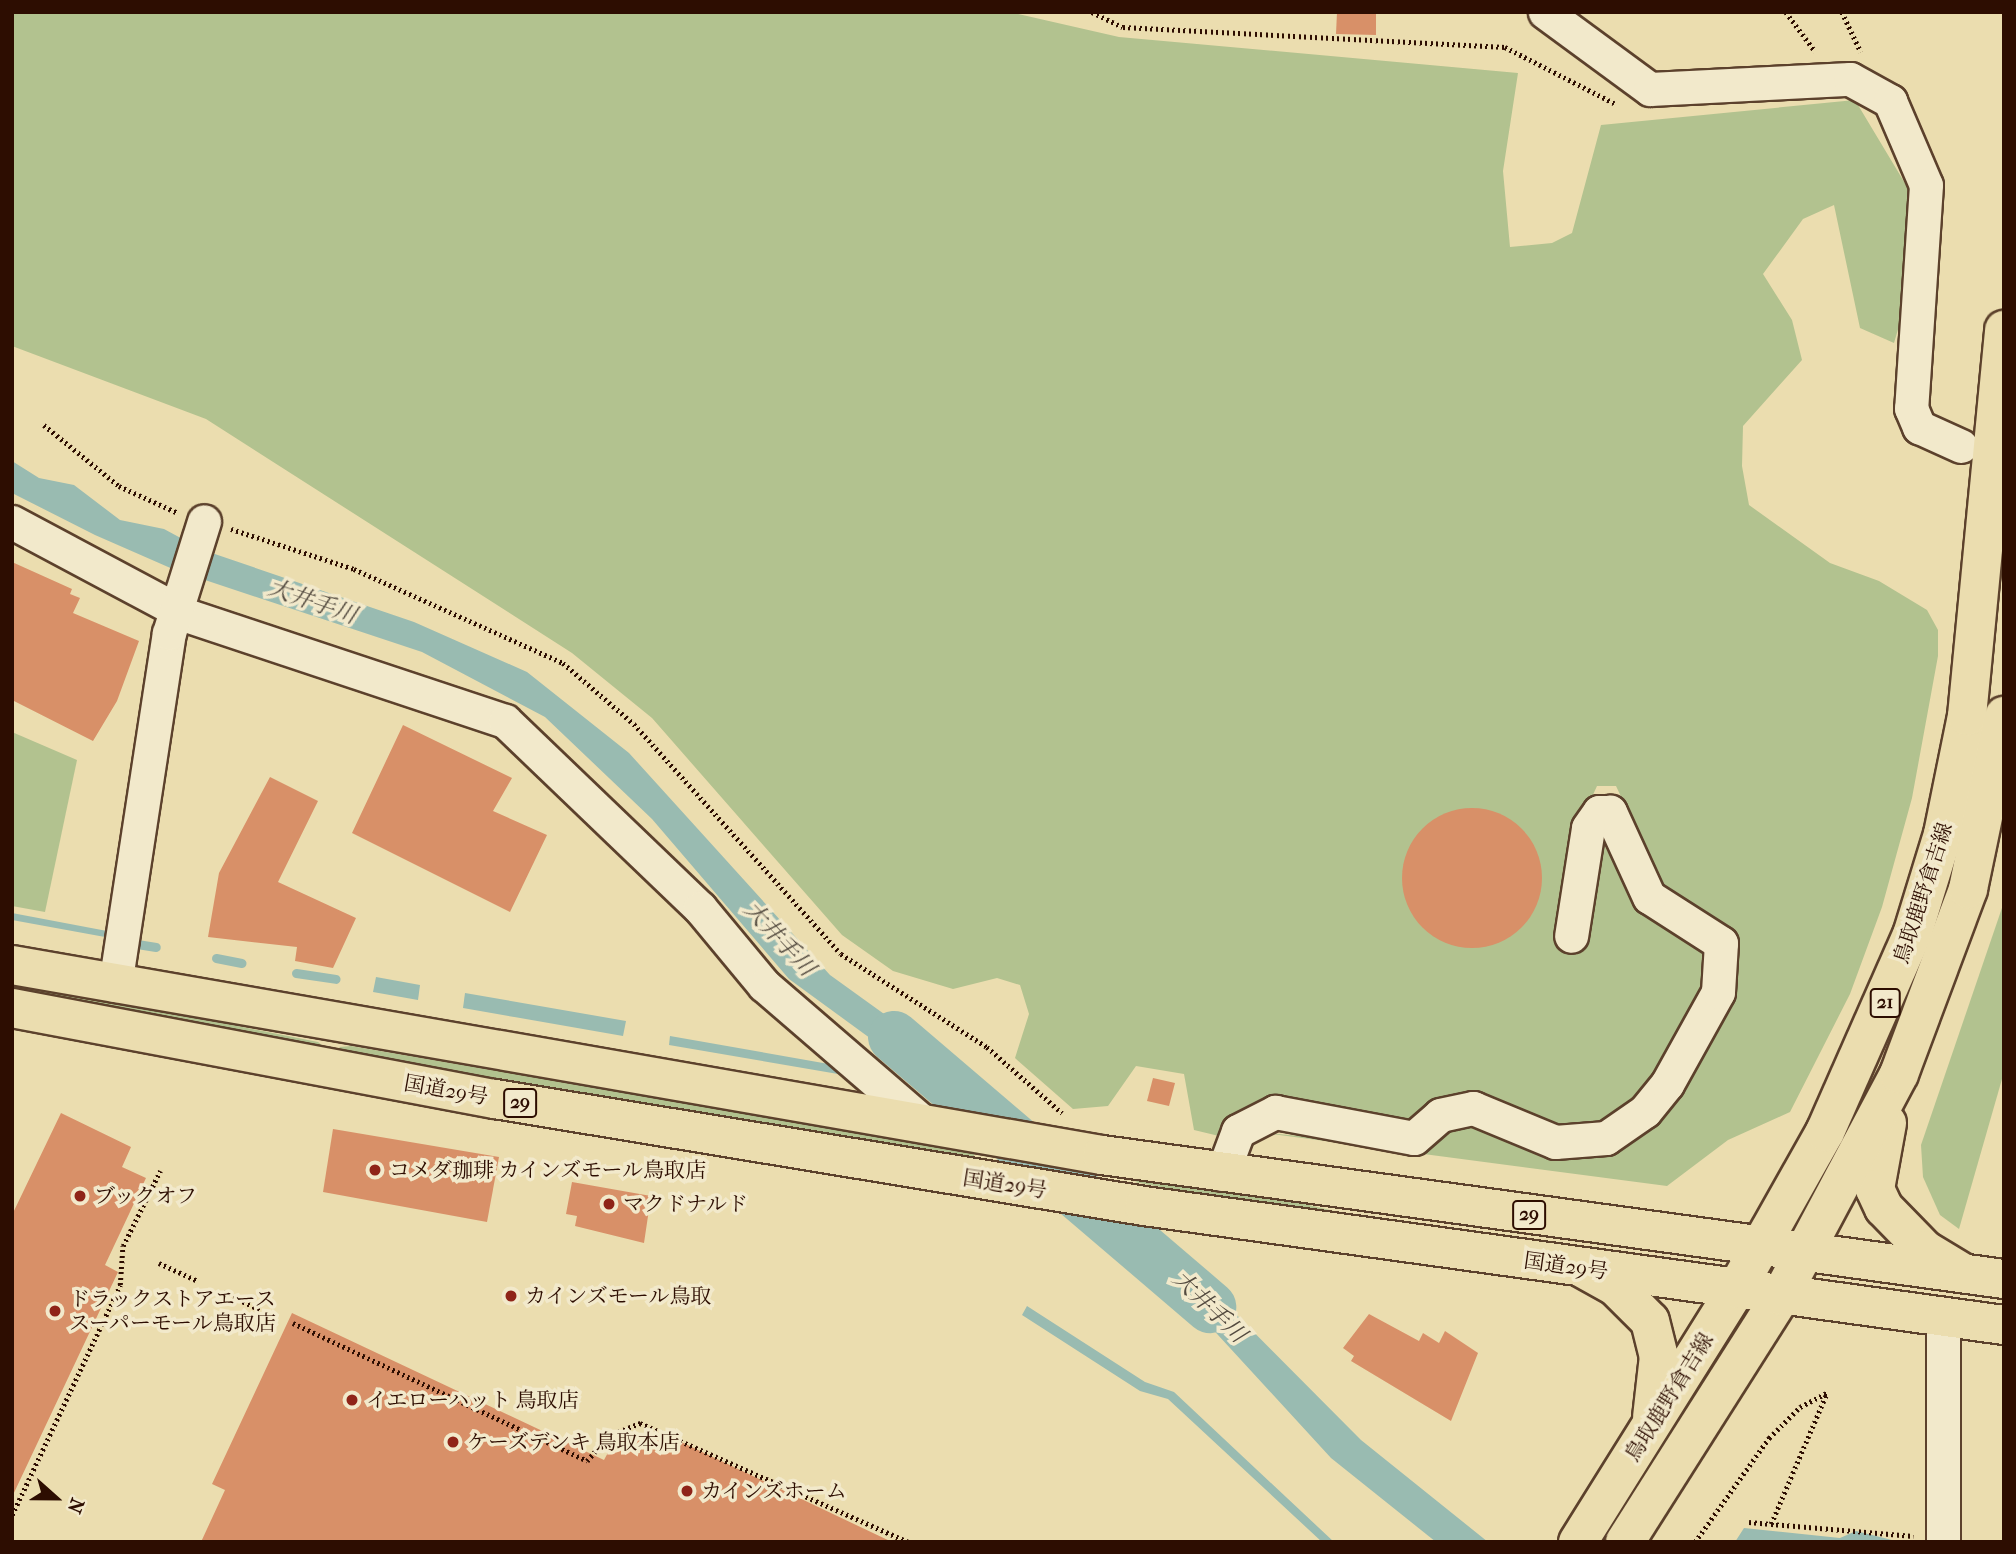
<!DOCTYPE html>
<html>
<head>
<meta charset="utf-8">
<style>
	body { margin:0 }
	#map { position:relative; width:2016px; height:1554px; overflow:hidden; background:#ebddaf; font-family:"IM FELL French Canon","Noto Serif JP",serif }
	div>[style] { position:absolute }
	.green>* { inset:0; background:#b2c28f }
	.water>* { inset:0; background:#99bbb1 }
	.stream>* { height:9px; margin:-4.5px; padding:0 4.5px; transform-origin:4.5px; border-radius:4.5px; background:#99bbb1 }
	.river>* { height:52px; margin:-26px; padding:0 26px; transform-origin:26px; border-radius:26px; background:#99bbb1 }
	.building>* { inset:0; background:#d89068 }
	.round { border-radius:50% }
	.path>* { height:4.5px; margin-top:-2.25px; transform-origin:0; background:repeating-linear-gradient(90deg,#2d0d01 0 2px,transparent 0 5.5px) }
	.roads { filter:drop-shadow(2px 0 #5c412c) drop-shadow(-2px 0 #5c412c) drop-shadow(0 2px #5c412c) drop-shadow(0 -2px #5c412c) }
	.minor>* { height:33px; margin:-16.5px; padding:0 16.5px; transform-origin:16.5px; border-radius:16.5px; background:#f2e9cb }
	.primary>* { height:38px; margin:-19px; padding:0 19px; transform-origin:19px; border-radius:19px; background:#ebddaf }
	.trunk>* { height:38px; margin:-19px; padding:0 19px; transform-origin:19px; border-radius:19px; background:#ebddaf }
	.dots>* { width:19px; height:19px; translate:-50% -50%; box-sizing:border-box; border:4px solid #f2e9cb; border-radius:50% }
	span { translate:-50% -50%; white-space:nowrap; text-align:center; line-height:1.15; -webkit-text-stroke:7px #f2e9cb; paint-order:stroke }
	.shield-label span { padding:2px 5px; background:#f2e9cb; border:2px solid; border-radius:5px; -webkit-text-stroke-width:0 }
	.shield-label { font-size:19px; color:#2d0d01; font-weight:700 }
	.street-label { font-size:21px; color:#2d0d01 }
	.poi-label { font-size:21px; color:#2d0d01 }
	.left { translate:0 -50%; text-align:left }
	.water-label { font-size:23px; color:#534a3f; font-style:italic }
	.frame { position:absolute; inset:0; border:14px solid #2d0d01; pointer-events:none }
	.north { position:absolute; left:21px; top:1463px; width:70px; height:70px; -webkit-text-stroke:5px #f2e9cb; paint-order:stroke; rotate:111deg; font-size:19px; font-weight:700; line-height:28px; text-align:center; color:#2d0d01 }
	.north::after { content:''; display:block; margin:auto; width:24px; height:32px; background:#2d0d01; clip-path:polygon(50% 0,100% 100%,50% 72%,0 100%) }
</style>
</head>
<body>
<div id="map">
	<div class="green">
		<div style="clip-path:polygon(12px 12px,1010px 12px,1119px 37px,1518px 73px,1503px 171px,1510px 247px,1552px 243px,1572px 233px,1601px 125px,1855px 100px,1909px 190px,1904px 309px,1894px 343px,1860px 328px,1834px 205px,1803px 219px,1763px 274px,1792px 320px,1802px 360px,1743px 426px,1742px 466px,1749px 505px,1830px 563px,1879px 581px,1927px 610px,1938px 630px,1938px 656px,1912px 798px,1882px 907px,1850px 994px,1790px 1112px,1728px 1140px,1667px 1186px,1256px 1132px,1428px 1148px,1451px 1120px,1466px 1116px,1534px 1147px,1588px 1151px,1626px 1141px,1658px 1114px,1732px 987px,1737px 951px,1727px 927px,1664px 888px,1616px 786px,1597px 786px,1575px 834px,1580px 837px,1564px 940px,1575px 941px,1595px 830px,1640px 906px,1659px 925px,1699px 941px,1716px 967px,1652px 1084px,1616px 1119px,1547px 1130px,1462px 1096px,1398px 1123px,1274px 1095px,1219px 1136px,1194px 1130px,1184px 1074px,1136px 1066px,1108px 1106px,1073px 1109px,1015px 1058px,1029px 1014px,1020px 985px,997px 978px,953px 989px,893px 971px,842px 935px,652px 718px,572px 653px,206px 419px,12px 346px)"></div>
		<div style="clip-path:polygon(12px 732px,77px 760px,45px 912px,12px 906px)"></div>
		<div style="clip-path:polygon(2004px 902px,2004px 1072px,1959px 1229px,1940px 1215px,1923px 1177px,1921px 1145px)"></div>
		<div style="clip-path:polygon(12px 981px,318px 1042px,323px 1046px,314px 1051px,12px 993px)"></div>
		<div style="clip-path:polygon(351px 1046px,974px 1152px,974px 1161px,347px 1054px,339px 1047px)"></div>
		<div style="clip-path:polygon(1145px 1178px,1284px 1199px,1342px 1213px,1276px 1210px,1135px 1182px)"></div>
	</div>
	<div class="water">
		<div style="clip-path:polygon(12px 461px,39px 478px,74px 485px,120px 520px,164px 529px,203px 550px,414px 622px,527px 672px,629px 753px,830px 975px,966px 1073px,937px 1087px,789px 979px,652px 819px,545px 717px,422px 652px,175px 570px,95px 535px,12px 493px)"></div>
		<div style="clip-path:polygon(12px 913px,107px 931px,105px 937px,12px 920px)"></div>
		<div style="clip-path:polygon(376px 977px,420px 985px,418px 1000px,373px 992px)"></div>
		<div style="clip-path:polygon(465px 993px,626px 1021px,623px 1036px,463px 1008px)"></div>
		<div style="clip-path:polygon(670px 1036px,840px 1066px,838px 1074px,669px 1045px)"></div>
		<div style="clip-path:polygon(1173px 1251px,1361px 1440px,1488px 1542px,1436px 1542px,1331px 1458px,1207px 1323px,1140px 1263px)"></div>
		<div style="clip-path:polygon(1027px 1306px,1145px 1382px,1174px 1392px,1334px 1542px,1322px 1542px,1168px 1399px,1140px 1391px,1022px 1315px)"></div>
		<div style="clip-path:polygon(1744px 1528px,1840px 1538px,1856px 1531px,1900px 1542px,1735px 1542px)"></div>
	</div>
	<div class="stream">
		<div style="left:137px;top:944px;width:19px;rotate:9deg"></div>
		<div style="left:216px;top:958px;width:26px;rotate:11deg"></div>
		<div style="left:296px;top:973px;width:40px;rotate:8.5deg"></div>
	</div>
	<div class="river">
		<div style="left:894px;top:1037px;width:416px;rotate:40.5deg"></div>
	</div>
	<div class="building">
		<div style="clip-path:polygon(1337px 12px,1376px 12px,1376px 35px,1336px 34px)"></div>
		<div style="clip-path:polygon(12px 562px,72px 589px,70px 594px,80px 598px,73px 613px,139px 641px,117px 701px,93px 741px,12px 700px)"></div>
		<div style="clip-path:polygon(403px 725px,512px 778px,493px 811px,547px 835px,510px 912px,352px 833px)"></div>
		<div style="clip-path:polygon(270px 777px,318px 801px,278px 882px,356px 918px,333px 968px,295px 961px,297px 947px,208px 937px,219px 873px)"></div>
		<div class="round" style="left:1402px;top:808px;width:140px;height:140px"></div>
		<div style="clip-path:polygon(1153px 1078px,1175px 1083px,1169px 1106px,1147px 1101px)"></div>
		<div style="clip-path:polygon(61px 1113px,131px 1147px,122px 1167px,146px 1178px,105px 1265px,118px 1272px,12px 1497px,12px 1215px)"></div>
		<div style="clip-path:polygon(333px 1129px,499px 1157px,487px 1222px,323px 1192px)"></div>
		<div style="clip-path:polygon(572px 1182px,651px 1196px,644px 1243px,575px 1226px,577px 1216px,566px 1214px)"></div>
		<div style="clip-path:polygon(292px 1313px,604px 1460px,611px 1447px,660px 1432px,892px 1542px,201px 1542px,225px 1490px,212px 1484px)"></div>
		<div style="clip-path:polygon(1369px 1314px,1419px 1341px,1423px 1333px,1439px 1343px,1445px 1331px,1478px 1353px,1451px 1421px,1351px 1361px,1354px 1356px,1343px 1348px)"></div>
	</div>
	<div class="path">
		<div style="left:1092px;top:12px;width:34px;rotate:26deg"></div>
		<div style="left:1123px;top:27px;width:383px;rotate:3deg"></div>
		<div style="left:1505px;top:47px;width:123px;rotate:27.2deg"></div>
		<div style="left:1786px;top:12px;width:49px;rotate:53.4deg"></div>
		<div style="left:1842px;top:12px;width:44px;rotate:64.6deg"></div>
		<div style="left:44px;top:425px;width:97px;rotate:39.1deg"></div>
		<div style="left:119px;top:486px;width:63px;rotate:24.5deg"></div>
		<div style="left:231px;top:529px;width:129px;rotate:18deg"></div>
		<div style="left:354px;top:569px;width:229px;rotate:24.2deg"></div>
		<div style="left:563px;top:663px;width:94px;rotate:40.7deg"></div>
		<div style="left:634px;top:724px;width:309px;rotate:48deg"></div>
		<div style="left:841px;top:954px;width:173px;rotate:32.5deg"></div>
		<div style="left:987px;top:1047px;width:100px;rotate:41.3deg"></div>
		<div style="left:159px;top:1263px;width:43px;rotate:24.8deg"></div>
		<div style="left:223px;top:1292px;width:42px;rotate:25.3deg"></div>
		<div style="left:293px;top:1323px;width:325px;rotate:25.1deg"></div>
		<div style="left:587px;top:1461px;width:33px;rotate:-50deg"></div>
		<div style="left:608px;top:1436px;width:35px;rotate:-22deg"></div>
		<div style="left:640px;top:1423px;width:294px;rotate:23.9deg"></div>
		<div style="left:12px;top:1515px;width:254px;rotate:-64.8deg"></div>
		<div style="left:120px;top:1285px;width:39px;rotate:-86deg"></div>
		<div style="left:123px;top:1246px;width:84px;rotate:-63.7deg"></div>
		<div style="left:1749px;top:1522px;width:165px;rotate:4.9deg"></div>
		<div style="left:1771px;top:1524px;width:142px;rotate:-66.9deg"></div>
		<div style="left:1695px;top:1542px;width:128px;rotate:-54.6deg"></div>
		<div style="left:1769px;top:1438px;width:44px;rotate:-45deg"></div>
		<div style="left:1800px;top:1407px;width:32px;rotate:-28deg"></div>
	</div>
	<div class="roads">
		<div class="minor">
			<div style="left:1545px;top:12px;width:130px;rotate:36.3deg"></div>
			<div style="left:1650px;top:89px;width:200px;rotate:-2.9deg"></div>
			<div style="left:1850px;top:79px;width:46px;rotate:28.8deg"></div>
			<div style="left:1890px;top:101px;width:91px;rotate:66.8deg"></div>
			<div style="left:1926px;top:185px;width:224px;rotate:93.8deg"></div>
			<div style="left:1911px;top:408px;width:21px;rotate:67deg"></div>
			<div style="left:1919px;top:427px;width:46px;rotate:24.3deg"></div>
			<div style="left:12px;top:522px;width:197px;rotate:28.1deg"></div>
			<div style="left:186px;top:615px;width:336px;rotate:18.4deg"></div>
			<div style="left:505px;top:721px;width:270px;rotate:43.8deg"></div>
			<div style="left:700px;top:908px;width:100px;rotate:50.3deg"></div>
			<div style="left:764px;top:985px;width:214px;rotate:40.8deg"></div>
			<div style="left:115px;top:985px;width:356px;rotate:-81.3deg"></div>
			<div style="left:169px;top:633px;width:117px;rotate:-72.6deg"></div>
			<div style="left:1222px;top:1174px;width:46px;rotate:-69.6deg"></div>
			<div style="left:1238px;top:1131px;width:42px;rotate:-27.2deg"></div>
			<div style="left:1275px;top:1112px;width:141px;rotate:10.6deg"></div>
			<div style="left:1414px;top:1138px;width:35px;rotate:-41deg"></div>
			<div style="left:1440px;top:1115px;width:34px;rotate:-12deg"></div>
			<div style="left:1473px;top:1108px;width:89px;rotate:22.5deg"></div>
			<div style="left:1555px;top:1142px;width:51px;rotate:-4.5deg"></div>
			<div style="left:1606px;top:1138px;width:47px;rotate:-34.7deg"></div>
			<div style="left:1645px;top:1111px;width:35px;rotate:-51deg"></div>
			<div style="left:1667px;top:1084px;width:105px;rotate:-61deg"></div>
			<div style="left:1718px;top:992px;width:49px;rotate:-86.5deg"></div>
			<div style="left:1721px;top:943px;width:85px;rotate:-147.4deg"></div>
			<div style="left:1649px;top:897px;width:94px;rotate:-114.6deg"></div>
			<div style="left:1610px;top:812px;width:11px;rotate:180deg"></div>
			<div style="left:1599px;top:812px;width:19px;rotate:125deg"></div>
			<div style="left:1588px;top:828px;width:109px;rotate:98.9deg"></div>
			<div style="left:1943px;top:1542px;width:226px;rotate:-90deg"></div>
		</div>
		<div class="primary">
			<div style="left:1887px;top:1123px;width:67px;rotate:100.3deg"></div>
			<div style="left:1875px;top:1189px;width:21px;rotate:65deg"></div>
			<div style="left:1884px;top:1208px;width:59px;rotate:45.7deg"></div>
			<div style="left:1925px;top:1250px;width:44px;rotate:31.2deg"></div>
			<div style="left:1582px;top:1268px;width:38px;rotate:29deg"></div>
			<div style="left:1615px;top:1286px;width:49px;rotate:45deg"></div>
			<div style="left:1650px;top:1321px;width:36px;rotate:76deg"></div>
			<div style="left:1659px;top:1356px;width:61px;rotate:96.5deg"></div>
			<div style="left:1578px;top:1542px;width:300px;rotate:-58deg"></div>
			<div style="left:1737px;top:1288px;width:179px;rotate:-60.6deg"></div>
			<div style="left:1825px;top:1132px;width:215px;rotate:-66.2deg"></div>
			<div style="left:1912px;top:935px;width:106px;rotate:-72.9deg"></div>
			<div style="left:1943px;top:834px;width:120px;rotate:-78.5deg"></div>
			<div style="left:1967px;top:716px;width:388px;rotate:-84.5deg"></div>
			<div style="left:1625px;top:1542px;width:291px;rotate:-57.6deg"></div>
			<div style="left:1781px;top:1296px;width:251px;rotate:-62deg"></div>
			<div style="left:1899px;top:1074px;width:197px;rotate:-69.5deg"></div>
			<div style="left:1968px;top:889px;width:177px;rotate:-78.2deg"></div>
		</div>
		<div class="trunk">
			<div style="left:12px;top:965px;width:1106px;rotate:9.89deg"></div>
			<div style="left:1102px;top:1155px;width:910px;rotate:7.83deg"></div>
			<div style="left:12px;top:1008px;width:491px;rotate:10.7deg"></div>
			<div style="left:495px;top:1099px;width:658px;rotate:9.36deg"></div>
			<div style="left:1144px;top:1206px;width:868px;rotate:7.88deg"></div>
		</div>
	</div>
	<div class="dots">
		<div style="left:375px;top:1170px;background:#8f2418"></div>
		<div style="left:80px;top:1196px;background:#8f2418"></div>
		<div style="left:609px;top:1204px;background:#8f2418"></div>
		<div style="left:511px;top:1296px;background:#8f2418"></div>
		<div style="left:55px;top:1311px;background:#8f2418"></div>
		<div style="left:352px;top:1400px;background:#8f2418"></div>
		<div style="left:453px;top:1442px;background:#8f2418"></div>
		<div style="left:687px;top:1491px;background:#8f2418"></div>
	</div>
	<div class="shield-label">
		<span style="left:1885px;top:1003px">21</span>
		<span style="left:520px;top:1103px">29</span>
		<span style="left:1529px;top:1215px">29</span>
	</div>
	<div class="street-label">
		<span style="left:1923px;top:893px;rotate:-72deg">鳥取鹿野倉吉線</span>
		<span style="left:446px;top:1090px;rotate:10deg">国道29号</span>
		<span style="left:1005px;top:1184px;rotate:9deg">国道29号</span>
		<span style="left:1566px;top:1266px;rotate:8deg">国道29号</span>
		<span style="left:1669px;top:1397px;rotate:-58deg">鳥取鹿野倉吉線</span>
	</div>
	<div class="poi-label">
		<span class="left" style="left:389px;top:1170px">コメダ珈琲 カインズモール鳥取店</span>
		<span class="left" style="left:94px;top:1196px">ブックオフ</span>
		<span class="left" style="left:623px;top:1204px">マクドナルド</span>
		<span class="left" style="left:525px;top:1296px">カインズモール鳥取</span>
		<span class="left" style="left:69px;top:1311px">ドラックストアエース<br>スーパーモール鳥取店</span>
		<span class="left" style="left:366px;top:1400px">イエローハット 鳥取店</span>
		<span class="left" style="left:467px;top:1442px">ケーズデンキ 鳥取本店</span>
		<span class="left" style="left:701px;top:1491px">カインズホーム</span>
	</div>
	<div class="water-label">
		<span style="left:312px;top:602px;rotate:19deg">大井手川</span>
		<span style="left:779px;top:939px;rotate:47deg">大井手川</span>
		<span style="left:1209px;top:1307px;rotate:44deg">大井手川</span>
	</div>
	<div class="frame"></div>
	<div class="north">N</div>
</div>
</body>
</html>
